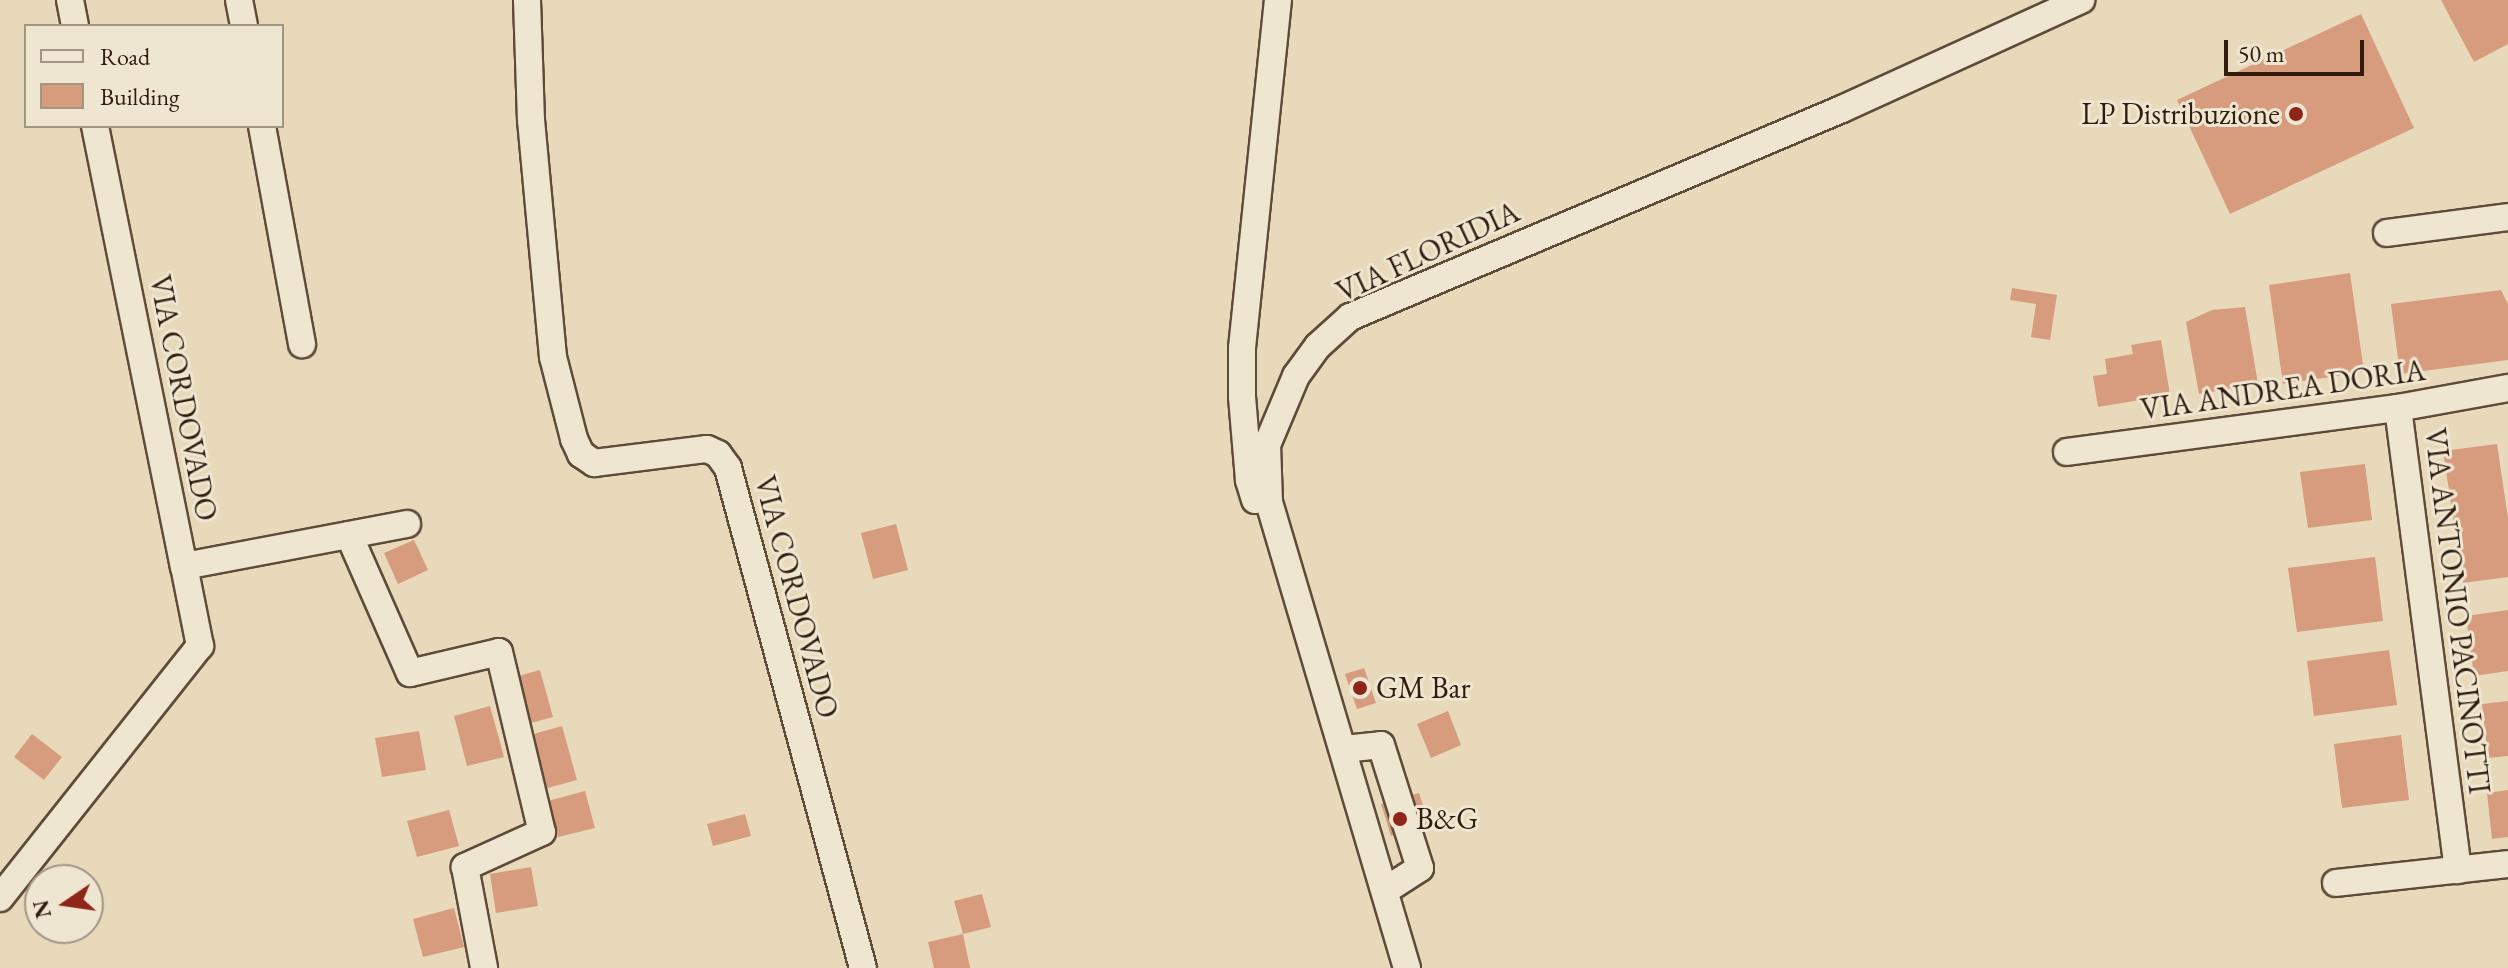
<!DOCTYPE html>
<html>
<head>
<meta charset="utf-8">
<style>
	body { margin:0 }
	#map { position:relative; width:2508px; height:968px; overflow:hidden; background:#e7d9ba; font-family:"EB Garamond",serif }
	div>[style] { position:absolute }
	.building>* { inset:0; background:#d79b7d }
	.roads { filter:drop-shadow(2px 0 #5e4b38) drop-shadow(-2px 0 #5e4b38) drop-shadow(0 2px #5e4b38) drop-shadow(0 -2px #5e4b38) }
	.minor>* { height:26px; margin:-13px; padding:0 13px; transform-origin:13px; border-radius:13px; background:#efe6d2 }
	.dots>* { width:22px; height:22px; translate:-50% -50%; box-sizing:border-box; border:4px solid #efe6d2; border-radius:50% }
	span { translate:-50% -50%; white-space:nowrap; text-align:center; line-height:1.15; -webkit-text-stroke:6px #efe6d2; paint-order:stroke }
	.poi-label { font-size:30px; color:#311c0d }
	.right { translate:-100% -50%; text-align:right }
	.left { translate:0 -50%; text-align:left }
	.street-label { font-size:30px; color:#311c0d }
	.legend { position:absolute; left:24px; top:24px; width:260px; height:104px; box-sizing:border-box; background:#efe6d2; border:2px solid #a39583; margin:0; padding:10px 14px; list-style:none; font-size:24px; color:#311c0d }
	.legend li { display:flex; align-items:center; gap:16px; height:40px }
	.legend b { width:40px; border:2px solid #a39583 }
	.north { position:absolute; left:24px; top:864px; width:80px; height:80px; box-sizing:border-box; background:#efe6d2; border:2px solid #a39583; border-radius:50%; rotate:257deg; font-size:22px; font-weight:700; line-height:32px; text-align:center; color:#311c0d }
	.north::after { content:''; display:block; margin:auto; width:28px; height:36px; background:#8f2418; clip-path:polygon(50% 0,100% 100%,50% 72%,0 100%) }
	.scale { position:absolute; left:2224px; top:40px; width:140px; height:36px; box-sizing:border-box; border:4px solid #311c0d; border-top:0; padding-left:10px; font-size:24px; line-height:28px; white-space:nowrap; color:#311c0d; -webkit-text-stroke:6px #efe6d2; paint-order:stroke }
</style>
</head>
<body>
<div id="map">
	<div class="building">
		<div style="clip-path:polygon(2441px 0,2508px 0,2508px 44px,2474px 62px)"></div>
		<div style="clip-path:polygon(2361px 14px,2414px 128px,2230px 214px,2177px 100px)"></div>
		<div style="clip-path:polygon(2350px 273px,2364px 372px,2283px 384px,2269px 285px)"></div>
		<div style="clip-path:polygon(2012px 288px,2057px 295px,2050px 340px,2031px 337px,2036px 304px,2010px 300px)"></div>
		<div style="clip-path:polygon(2501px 290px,2508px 304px,2508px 360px,2400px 374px,2391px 304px)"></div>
		<div style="clip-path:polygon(2245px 307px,2258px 384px,2199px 394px,2186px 322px,2212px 310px)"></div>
		<div style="clip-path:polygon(2161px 340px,2170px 395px,2098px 407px,2093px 376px,2107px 374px,2105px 359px,2133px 354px,2131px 345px)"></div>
		<div style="clip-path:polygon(2497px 444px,2508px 518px,2508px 577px,2463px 583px,2443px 451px)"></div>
		<div style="clip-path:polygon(2365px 464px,2372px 520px,2308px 528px,2300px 472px)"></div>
		<div style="clip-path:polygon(896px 524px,908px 570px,873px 579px,861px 533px)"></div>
		<div style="clip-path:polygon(414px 540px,428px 570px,398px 584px,384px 553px)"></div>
		<div style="clip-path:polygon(2375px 557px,2383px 621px,2297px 632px,2288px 568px)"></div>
		<div style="clip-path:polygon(2508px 610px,2508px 671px,2474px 676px,2466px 616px)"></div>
		<div style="clip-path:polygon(2389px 650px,2397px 705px,2314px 716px,2307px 661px)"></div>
		<div style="clip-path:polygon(1364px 668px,1376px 703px,1357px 709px,1345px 674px)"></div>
		<div style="clip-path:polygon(540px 670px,553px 717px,527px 724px,515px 677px)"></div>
		<div style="clip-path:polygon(2508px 701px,2508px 756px,2488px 758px,2482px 704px)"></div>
		<div style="clip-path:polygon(490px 706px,504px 757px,467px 766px,454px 716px)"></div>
		<div style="clip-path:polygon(1448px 711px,1461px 745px,1431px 758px,1417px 724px)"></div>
		<div style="clip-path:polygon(562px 726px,577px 780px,544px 789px,530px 735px)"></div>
		<div style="clip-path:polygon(419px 731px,426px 770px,382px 777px,375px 738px)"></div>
		<div style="clip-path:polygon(32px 734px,62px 757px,44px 780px,14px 757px)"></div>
		<div style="clip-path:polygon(2401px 735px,2409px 800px,2342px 808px,2334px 744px)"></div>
		<div style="clip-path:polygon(2508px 790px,2508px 837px,2492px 839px,2487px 793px)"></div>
		<div style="clip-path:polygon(585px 791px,595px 828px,558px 837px,548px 801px)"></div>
		<div style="clip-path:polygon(1419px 793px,1429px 824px,1391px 836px,1381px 804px)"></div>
		<div style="clip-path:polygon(449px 810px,459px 846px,417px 857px,407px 821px)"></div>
		<div style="clip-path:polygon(745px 814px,751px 836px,713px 846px,707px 824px)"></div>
		<div style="clip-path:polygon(531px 867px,538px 906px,496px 913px,490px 874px)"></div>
		<div style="clip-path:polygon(982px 894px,991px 927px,963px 934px,954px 901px)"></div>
		<div style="clip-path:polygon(454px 908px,464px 947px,423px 957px,413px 919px)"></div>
		<div style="clip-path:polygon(963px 934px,970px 968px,934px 968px,928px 942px)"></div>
	</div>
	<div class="roads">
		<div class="minor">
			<div style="left:70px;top:0;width:26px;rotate:79deg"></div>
			<div style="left:239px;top:0;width:26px;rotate:79deg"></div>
			<div style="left:527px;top:0;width:120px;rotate:88.1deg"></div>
			<div style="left:531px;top:120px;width:238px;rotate:84.7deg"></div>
			<div style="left:553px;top:357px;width:85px;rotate:75.6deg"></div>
			<div style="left:574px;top:439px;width:17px;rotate:65deg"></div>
			<div style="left:581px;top:454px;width:16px;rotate:35deg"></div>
			<div style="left:594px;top:463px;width:114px;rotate:-7.1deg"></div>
			<div style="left:707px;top:449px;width:12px;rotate:24deg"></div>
			<div style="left:718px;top:454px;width:17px;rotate:54deg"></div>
			<div style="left:728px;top:468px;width:518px;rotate:74.89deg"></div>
			<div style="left:95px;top:126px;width:449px;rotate:78.6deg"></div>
			<div style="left:184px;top:566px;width:227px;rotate:-10.7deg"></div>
			<div style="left:262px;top:126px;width:222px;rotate:79.6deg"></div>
			<div style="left:2387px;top:233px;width:122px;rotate:-7.5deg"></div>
			<div style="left:2398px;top:408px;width:466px;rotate:82.6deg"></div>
			<div style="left:2067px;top:452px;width:334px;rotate:-7.6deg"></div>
			<div style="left:2398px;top:408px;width:112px;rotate:-10.3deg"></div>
			<div style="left:1255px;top:500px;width:21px;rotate:-107deg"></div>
			<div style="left:1249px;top:480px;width:84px;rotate:-94.8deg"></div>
			<div style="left:1242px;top:396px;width:48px;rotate:-90deg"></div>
			<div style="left:1242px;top:348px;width:350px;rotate:-84.1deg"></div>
			<div style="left:349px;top:535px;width:151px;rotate:66.2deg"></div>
			<div style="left:410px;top:673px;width:91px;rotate:-13.3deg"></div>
			<div style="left:499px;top:652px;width:185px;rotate:76.6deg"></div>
			<div style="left:542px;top:832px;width:85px;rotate:155.6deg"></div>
			<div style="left:465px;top:867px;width:103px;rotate:79.3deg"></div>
			<div style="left:1344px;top:749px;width:37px;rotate:-6deg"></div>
			<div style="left:1381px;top:745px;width:129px;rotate:72.4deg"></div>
			<div style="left:1420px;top:868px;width:40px;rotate:147.1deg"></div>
			<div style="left:2336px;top:883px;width:173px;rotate:-6.3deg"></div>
			<div style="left:0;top:898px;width:322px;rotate:-51.6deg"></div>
			<div style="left:200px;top:646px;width:82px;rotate:-101.3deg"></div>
			<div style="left:1407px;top:968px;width:486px;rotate:-106.5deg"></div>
			<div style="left:1269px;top:502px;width:57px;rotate:-92deg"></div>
			<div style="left:1267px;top:445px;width:75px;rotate:-67.2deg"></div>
			<div style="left:1296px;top:376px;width:37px;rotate:-54deg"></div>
			<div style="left:1318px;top:346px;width:43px;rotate:-42.2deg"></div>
			<div style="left:1350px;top:317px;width:534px;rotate:-22.92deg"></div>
			<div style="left:1842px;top:109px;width:263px;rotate:-24.5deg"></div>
		</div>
	</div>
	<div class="dots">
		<div style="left:2296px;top:114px;background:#8f2418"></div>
		<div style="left:1360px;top:688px;background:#8f2418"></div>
		<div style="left:1400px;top:819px;background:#8f2418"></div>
	</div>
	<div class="poi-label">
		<span class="right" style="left:2280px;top:114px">LP Distribuzione</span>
		<span class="left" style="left:1376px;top:688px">GM Bar</span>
		<span class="left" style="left:1416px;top:819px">B&amp;G</span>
	</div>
	<div class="street-label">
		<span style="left:1428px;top:252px;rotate:-25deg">VIA FLORIDIA</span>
		<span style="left:2283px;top:390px;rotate:-8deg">VIA ANDREA DORIA</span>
		<span style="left:183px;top:398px;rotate:79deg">VIA CORDOVADO</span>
		<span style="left:796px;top:597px;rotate:75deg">VIA CORDOVADO</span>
		<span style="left:2457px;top:611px;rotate:83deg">VIA ANTONIO PACINOTTI</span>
	</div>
	<ul class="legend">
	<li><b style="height:10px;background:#efe6d2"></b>Road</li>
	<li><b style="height:22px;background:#d79b7d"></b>Building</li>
	</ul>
	<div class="north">N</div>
	<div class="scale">50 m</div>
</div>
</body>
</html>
